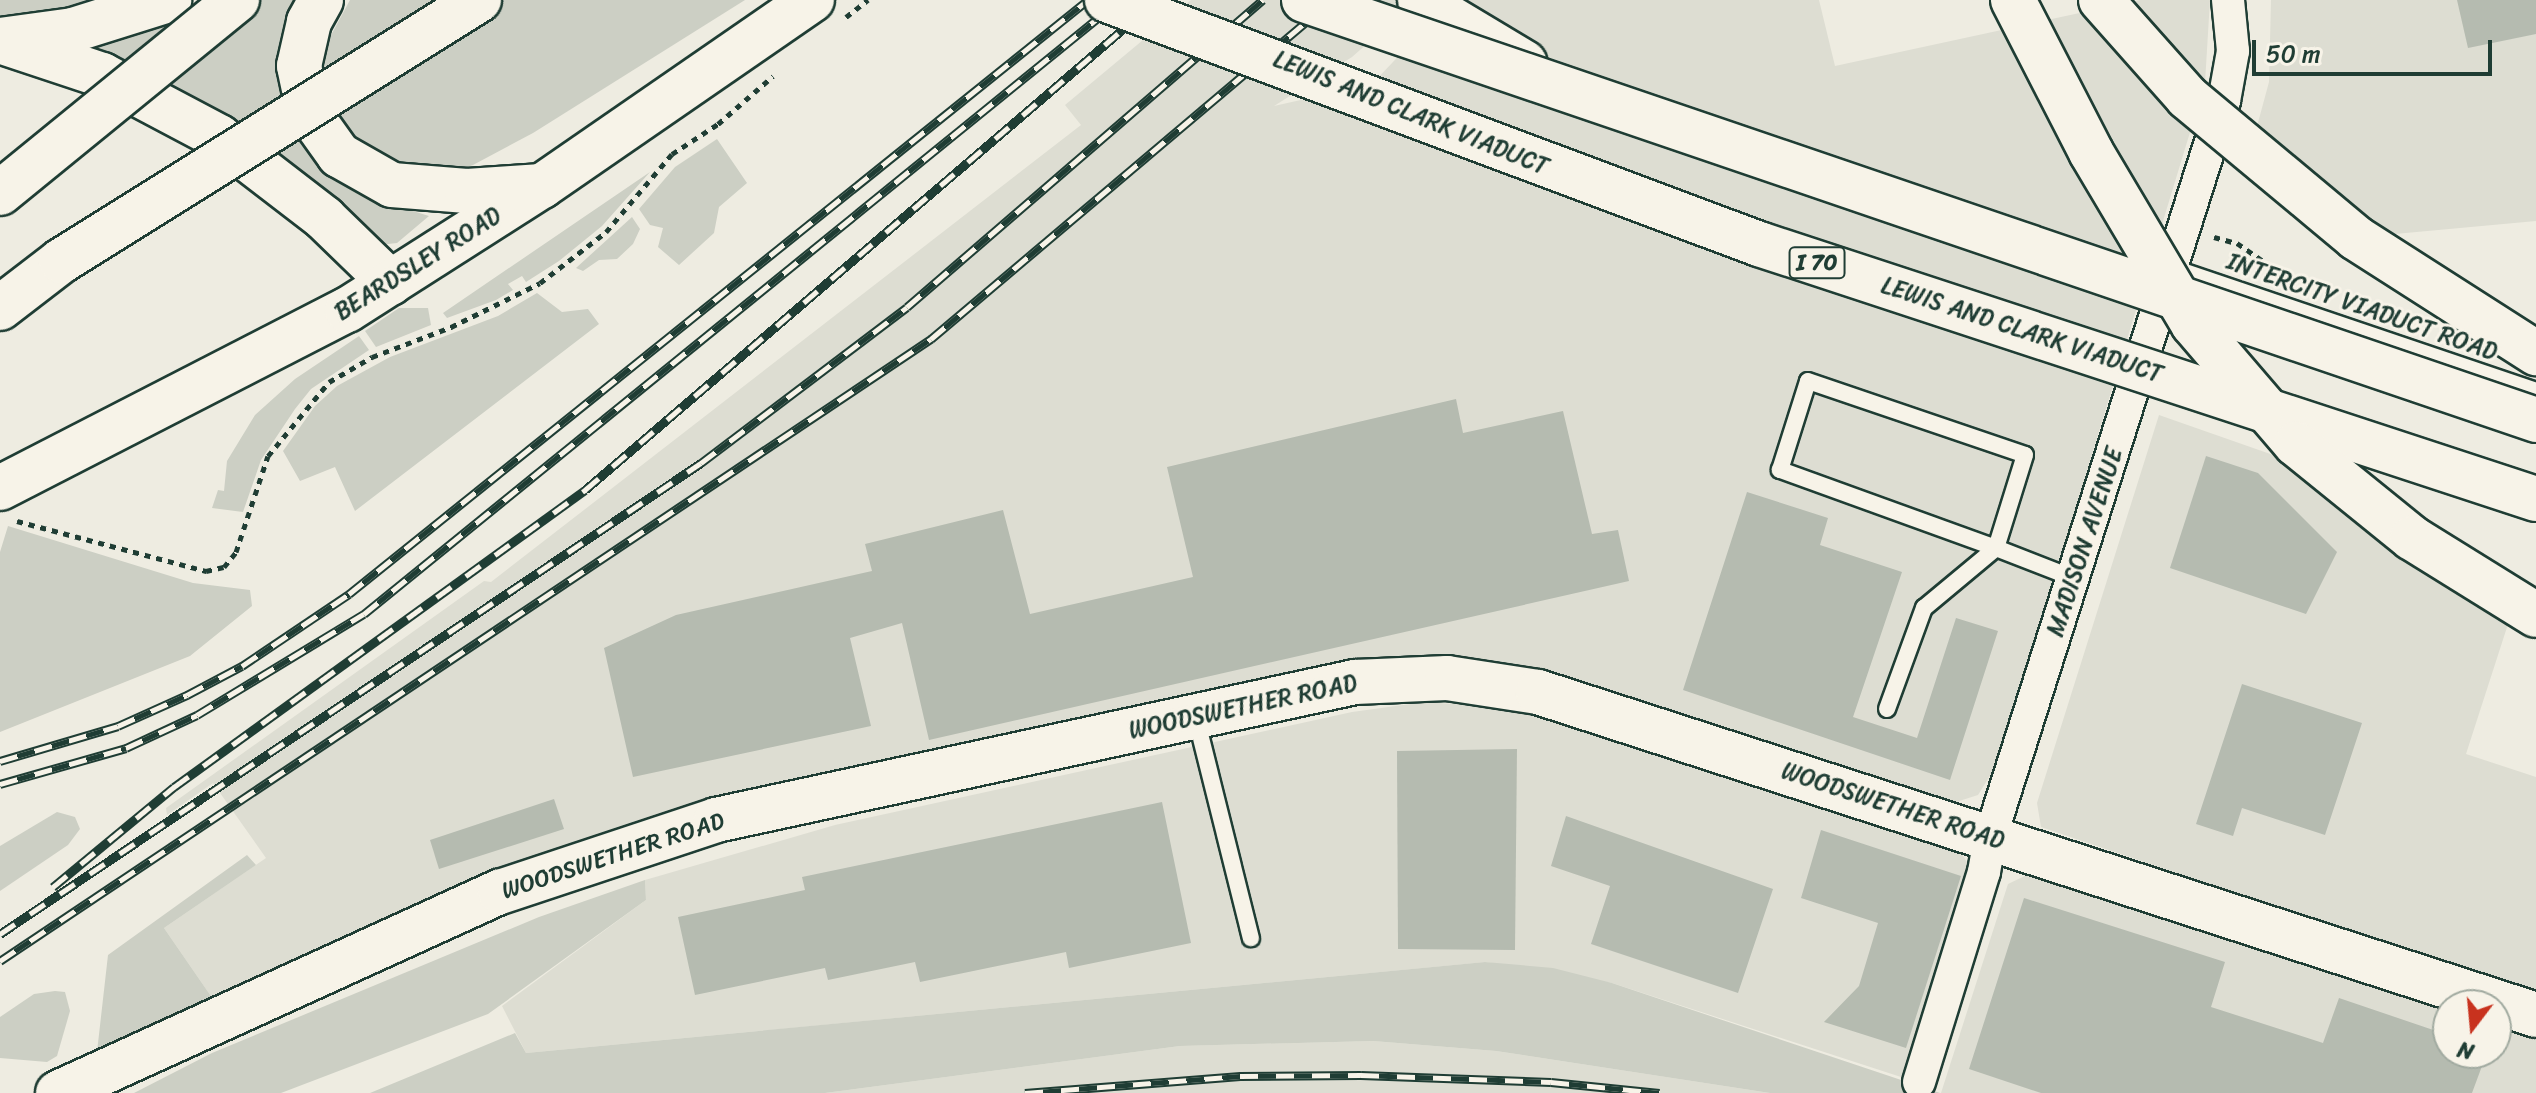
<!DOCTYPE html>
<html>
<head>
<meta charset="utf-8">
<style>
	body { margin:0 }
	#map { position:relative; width:2536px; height:1093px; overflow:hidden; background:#eeece1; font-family:Sriracha,sans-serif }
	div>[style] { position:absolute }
	.built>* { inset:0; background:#ddddd2 }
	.green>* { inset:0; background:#cccfc4 }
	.building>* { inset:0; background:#b5bbb0 }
	.path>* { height:5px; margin-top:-2.5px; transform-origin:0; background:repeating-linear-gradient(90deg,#1f3d34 0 6px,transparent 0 12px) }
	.roads { filter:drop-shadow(2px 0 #1f3d34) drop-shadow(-2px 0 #1f3d34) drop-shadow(0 2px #1f3d34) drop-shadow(0 -2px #1f3d34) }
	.lane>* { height:16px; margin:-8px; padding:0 8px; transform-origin:8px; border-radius:8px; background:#f7f3e8 }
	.street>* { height:32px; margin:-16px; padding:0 16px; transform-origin:16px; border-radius:16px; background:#f7f3e8 }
	.secondary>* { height:44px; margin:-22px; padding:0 22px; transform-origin:22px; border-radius:22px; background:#f7f3e8 }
	.highway>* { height:44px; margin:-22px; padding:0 22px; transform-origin:22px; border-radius:22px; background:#f7f3e8 }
	.rail>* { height:9px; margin-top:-4.5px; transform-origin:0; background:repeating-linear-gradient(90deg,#f7f3e8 0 18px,#1f3d34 0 36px); box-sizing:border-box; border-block:2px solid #1f3d34 }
	.bridges { filter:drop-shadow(2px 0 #1f3d34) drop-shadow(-2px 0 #1f3d34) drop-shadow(0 2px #1f3d34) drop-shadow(0 -2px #1f3d34) }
	.highway-bridge>* { height:44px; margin:-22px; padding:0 22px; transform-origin:22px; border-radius:22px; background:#f7f3e8 }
	span { translate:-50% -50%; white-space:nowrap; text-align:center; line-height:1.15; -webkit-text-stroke:6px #f7f3e8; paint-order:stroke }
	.shield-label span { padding:2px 6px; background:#f7f3e8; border:2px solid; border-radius:6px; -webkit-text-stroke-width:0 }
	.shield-label { font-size:22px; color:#1f3d34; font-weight:700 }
	.street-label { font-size:24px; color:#1f3d34 }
	.north { position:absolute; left:2432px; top:989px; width:80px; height:80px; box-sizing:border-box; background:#f7f3e8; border:2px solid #a1aaa0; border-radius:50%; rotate:196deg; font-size:22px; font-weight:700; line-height:32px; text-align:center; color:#1f3d34 }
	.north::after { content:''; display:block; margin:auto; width:28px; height:36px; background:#c8321e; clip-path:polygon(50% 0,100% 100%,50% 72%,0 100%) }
	.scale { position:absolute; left:2252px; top:40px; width:240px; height:36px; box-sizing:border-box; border:4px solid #1f3d34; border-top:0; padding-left:10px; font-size:24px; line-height:28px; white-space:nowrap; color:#1f3d34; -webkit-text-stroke:6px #f7f3e8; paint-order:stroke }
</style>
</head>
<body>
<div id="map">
	<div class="built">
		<div style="clip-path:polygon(1191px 0,1417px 0,1352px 57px,1274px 106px,1372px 84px,1452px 0,1819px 0,1835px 66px,2140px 0,2210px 0,2205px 83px,2052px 586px,1991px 774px,1978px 795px,1956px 802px,1531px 672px,866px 777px,215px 1002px,164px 928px,266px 858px,213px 783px,167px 815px,166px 808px,484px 581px,491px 582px,1081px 125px,1065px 105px)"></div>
		<div style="clip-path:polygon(2271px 0,2536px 0,2536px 221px,2384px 235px,2256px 130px,2269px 82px)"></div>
		<div style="clip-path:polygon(2159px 415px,2276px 456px,2417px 568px,2509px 621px,2466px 754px,2536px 777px,2536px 995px,2041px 827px,2037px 803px)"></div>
		<div style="clip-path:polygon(1425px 702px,1524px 709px,1960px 850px,1969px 866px,1901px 1077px,1612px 983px,1486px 962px,526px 1053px,502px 1006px,646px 900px,645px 880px,835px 825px,1352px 712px)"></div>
		<div style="clip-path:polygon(2031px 873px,2448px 1011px,2448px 1053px,2496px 1053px,2496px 1027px,2536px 1040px,2536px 1093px,1941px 1093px,2008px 884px)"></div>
		<div style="clip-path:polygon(1373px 1041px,1496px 1051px,1770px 1093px,825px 1093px,1180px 1046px)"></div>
	</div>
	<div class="green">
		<div style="clip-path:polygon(0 0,127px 0,0 21px)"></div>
		<div style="clip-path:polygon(205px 0,308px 0,339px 180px,358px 194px,429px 216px,397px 243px,379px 245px,78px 44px)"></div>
		<div style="clip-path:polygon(350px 0,745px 0,533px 133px,473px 165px,441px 176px,391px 170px,339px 127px,323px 76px,323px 50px)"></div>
		<div style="clip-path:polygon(717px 139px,747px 183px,719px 207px,714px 233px,679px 265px,658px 247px,663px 228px,650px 225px,639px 209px,675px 167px)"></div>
		<div style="clip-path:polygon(650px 172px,602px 226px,559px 261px,526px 282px,522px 276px,508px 284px,513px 290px,496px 300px,447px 318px,443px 313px)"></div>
		<div style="clip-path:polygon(632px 217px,640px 229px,633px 244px,617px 259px,599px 260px,583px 271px,576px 268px)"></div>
		<div style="clip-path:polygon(537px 293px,562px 312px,588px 309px,599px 324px,355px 511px,335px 467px,300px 481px,283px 451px,315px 406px,337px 386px,390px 357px,498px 316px)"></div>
		<div style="clip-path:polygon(399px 308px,428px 308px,431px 325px,376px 347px,365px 331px)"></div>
		<div style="clip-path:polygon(359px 336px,369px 350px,311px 389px,295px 409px,261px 460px,243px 512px,212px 508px,218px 490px,224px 491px,227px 461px,255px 415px,295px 379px)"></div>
		<div style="clip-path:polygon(8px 526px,193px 583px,250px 590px,252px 606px,190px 656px,0 732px,0 552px)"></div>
		<div style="clip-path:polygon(57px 812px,75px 817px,80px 829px,68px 845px,0 891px,0 846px)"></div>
		<div style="clip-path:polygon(247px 855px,256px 865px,164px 928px,215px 1002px,97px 1052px,108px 955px)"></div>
		<div style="clip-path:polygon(645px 880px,646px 900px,488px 1014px,281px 1093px,134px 1093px,212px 1053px,539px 917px)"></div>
		<div style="clip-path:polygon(1485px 962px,1553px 968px,1612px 983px,1940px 1093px,1770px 1093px,1496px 1051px,1373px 1041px,1180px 1046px,825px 1093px,370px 1093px,515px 1033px,526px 1053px)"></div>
		<div style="clip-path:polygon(55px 991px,65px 992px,70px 1011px,57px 1056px,47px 1062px,0 1058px,0 1017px,34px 994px)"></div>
	</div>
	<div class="building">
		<div style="clip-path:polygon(2457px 0,2536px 0,2536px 34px,2468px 48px)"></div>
		<div style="clip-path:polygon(1456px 399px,1463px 433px,1563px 411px,1592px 534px,1618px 530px,1629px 581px,929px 740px,902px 623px,850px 638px,871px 726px,633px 777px,604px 648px,676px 615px,872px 571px,865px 544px,1003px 510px,1030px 614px,1193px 577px,1167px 467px)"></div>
		<div style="clip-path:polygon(2206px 456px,2258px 473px,2337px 552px,2306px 614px,2170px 568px)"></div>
		<div style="clip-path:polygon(1747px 492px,1828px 518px,1820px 545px,1902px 572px,1853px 717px,1917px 738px,1956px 618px,1998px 631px,1950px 780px,1683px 690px)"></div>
		<div style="clip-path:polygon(2242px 684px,2362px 723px,2325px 835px,2242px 808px,2233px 836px,2196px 824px)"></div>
		<div style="clip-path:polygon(1517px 749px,1515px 950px,1398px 949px,1397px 751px)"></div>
		<div style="clip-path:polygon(554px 799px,564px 829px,439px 869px,430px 840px)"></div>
		<div style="clip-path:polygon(1162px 802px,1191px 943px,1069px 968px,1066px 952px,920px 982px,915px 962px,828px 980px,825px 968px,695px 995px,678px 917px,805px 890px,802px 877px)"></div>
		<div style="clip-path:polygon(1566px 816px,1773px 889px,1738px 993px,1591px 944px,1610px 886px,1551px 866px)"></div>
		<div style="clip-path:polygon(1821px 830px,1961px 876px,1906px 1048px,1824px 1022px,1859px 986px,1878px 923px,1801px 898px)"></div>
		<div style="clip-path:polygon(2024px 898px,2225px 962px,2211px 1007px,2323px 1043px,2339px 998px,2448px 1035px,2448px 1055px,2482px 1066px,2472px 1093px,2041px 1093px,1969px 1069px)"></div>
	</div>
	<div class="path">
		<div style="left:846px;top:17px;width:28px;rotate:-38deg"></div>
		<div style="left:2214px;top:237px;width:24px;rotate:15deg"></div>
		<div style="left:2237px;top:243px;width:67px;rotate:34.6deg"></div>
		<div style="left:17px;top:521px;width:196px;rotate:14.8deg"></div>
		<div style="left:206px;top:571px;width:18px;rotate:-13deg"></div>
		<div style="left:224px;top:567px;width:19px;rotate:-51deg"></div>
		<div style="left:236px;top:552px;width:101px;rotate:-71.6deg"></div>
		<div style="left:268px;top:456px;width:96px;rotate:-50.5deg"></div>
		<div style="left:329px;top:382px;width:50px;rotate:-30.2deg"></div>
		<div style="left:372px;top:357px;width:85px;rotate:-20.8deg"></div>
		<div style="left:451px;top:327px;width:99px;rotate:-26.3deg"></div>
		<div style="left:540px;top:283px;width:83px;rotate:-37.7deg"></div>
		<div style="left:606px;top:232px;width:102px;rotate:-49.8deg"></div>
		<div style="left:672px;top:154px;width:55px;rotate:-33.1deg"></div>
		<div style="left:718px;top:124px;width:73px;rotate:-41.1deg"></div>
	</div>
	<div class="roads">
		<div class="lane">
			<div style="left:2173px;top:268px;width:383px;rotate:18.7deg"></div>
			<div style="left:1887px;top:709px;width:108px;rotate:-69.9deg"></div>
			<div style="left:1924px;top:608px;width:94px;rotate:-39.8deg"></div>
			<div style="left:1996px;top:548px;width:230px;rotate:-160.1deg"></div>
			<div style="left:1780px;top:470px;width:93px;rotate:-72.5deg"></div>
			<div style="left:1808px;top:381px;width:229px;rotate:18.8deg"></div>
			<div style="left:2025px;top:455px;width:97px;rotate:107.3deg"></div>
			<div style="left:1996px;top:548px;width:83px;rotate:21.3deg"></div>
			<div style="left:1196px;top:718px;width:227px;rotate:76deg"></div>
		</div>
		<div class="street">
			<div style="left:1919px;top:1082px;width:220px;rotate:-72.8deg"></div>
			<div style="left:1984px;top:872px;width:35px;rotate:-80deg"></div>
			<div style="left:1990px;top:838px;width:773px;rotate:-72.39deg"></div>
			<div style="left:2224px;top:101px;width:51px;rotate:-79.8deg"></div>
			<div style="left:2233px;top:51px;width:51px;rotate:-95.6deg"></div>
		</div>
		<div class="secondary">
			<div style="left:0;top:41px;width:108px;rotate:18.4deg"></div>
			<div style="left:102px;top:75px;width:132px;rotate:27.9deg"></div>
			<div style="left:219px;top:137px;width:133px;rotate:37.6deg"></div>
			<div style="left:324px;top:218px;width:93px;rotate:44.1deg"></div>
			<div style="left:0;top:488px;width:390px;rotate:-27.2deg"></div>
			<div style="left:347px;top:310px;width:231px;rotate:-32.5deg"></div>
			<div style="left:542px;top:186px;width:328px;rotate:-34.6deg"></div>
			<div style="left:58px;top:1093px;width:486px;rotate:-24.5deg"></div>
			<div style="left:500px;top:892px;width:228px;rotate:-18.4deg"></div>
			<div style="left:716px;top:820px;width:654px;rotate:-12.19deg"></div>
			<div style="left:1355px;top:682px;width:92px;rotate:-2.5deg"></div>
			<div style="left:1447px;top:678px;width:92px;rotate:8.7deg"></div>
			<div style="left:1538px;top:692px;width:1049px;rotate:17.93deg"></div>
		</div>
		<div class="highway">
			<div style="left:321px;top:0;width:25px;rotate:119deg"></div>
			<div style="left:309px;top:22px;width:45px;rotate:102.8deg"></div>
			<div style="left:299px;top:66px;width:48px;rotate:78deg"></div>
			<div style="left:309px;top:113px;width:52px;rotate:54.5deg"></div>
			<div style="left:339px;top:155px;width:61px;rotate:29.5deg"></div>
			<div style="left:392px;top:185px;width:75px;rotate:4.6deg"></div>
			<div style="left:467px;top:191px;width:75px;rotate:-3.8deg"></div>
			<div style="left:1420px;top:0;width:122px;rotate:31deg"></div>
			<div style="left:0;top:40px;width:74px;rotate:-7.8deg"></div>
			<div style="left:73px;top:30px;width:101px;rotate:-17.4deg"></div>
		</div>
	</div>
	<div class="rail">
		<div style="left:0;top:761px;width:123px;rotate:-16.5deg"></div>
		<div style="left:118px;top:726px;width:76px;rotate:-24.2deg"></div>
		<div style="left:187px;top:695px;width:62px;rotate:-27.8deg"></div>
		<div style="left:242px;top:666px;width:129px;rotate:-33.9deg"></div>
		<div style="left:349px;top:594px;width:948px;rotate:-38.79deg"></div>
		<div style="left:0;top:784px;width:131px;rotate:-15.9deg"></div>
		<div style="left:126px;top:748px;width:78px;rotate:-24.9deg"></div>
		<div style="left:197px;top:715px;width:195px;rotate:-31.2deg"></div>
		<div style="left:364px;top:614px;width:974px;rotate:-39.08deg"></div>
		<div style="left:53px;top:887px;width:157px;rotate:-39.6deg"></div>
		<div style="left:174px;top:787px;width:507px;rotate:-35.85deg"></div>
		<div style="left:585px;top:490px;width:753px;rotate:-40.58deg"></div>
		<div style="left:0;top:934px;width:845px;rotate:-33.9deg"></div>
		<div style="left:701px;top:463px;width:258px;rotate:-37.1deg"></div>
		<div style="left:907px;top:307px;width:470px;rotate:-40.8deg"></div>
		<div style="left:0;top:961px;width:1120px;rotate:-33.75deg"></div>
		<div style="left:931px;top:339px;width:525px;rotate:-40.21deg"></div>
		<div style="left:1025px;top:1093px;width:216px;rotate:-4.5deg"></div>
		<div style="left:1240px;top:1076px;width:121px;rotate:-0.5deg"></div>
		<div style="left:1361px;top:1075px;width:190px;rotate:2.1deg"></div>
		<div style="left:1551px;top:1082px;width:109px;rotate:5.8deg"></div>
	</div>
	<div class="bridges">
		<div class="highway-bridge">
			<div style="left:1107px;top:0;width:696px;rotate:20.52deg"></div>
			<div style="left:1759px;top:244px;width:818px;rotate:18.17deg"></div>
			<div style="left:1304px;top:0;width:1302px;rotate:18.82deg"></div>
			<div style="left:2013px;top:0;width:171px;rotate:62.8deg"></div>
			<div style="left:2091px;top:152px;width:200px;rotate:59.3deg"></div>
			<div style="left:2193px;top:324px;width:158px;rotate:49.4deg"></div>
			<div style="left:2296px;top:444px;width:149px;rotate:39deg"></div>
			<div style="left:2412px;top:538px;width:146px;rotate:31.8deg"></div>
			<div style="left:2101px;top:0;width:130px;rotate:48.4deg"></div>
			<div style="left:2187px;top:97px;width:220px;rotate:39.8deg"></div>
			<div style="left:2356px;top:238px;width:214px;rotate:32.6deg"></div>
			<div style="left:0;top:193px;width:306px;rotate:-39.2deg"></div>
			<div style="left:0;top:308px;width:77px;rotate:-37.6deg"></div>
			<div style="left:61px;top:261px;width:493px;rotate:-32deg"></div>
		</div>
	</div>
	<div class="shield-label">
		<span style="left:1817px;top:263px">I 70</span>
	</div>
	<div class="street-label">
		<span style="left:1411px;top:113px;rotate:22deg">LEWIS AND CLARK VIADUCT</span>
		<span style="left:418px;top:264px;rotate:-32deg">BEARDSLEY ROAD</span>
		<span style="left:2362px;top:307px;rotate:19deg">INTERCITY VIADUCT ROAD</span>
		<span style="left:2022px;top:330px;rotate:18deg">LEWIS AND CLARK VIADUCT</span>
		<span style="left:2085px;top:542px;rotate:-72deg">MADISON AVENUE</span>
		<span style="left:1243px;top:707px;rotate:-12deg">WOODSWETHER ROAD</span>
		<span style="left:1893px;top:806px;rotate:18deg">WOODSWETHER ROAD</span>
		<span style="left:613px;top:856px;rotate:-18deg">WOODSWETHER ROAD</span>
	</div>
	<div class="north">N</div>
	<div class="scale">50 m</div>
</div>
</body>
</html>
